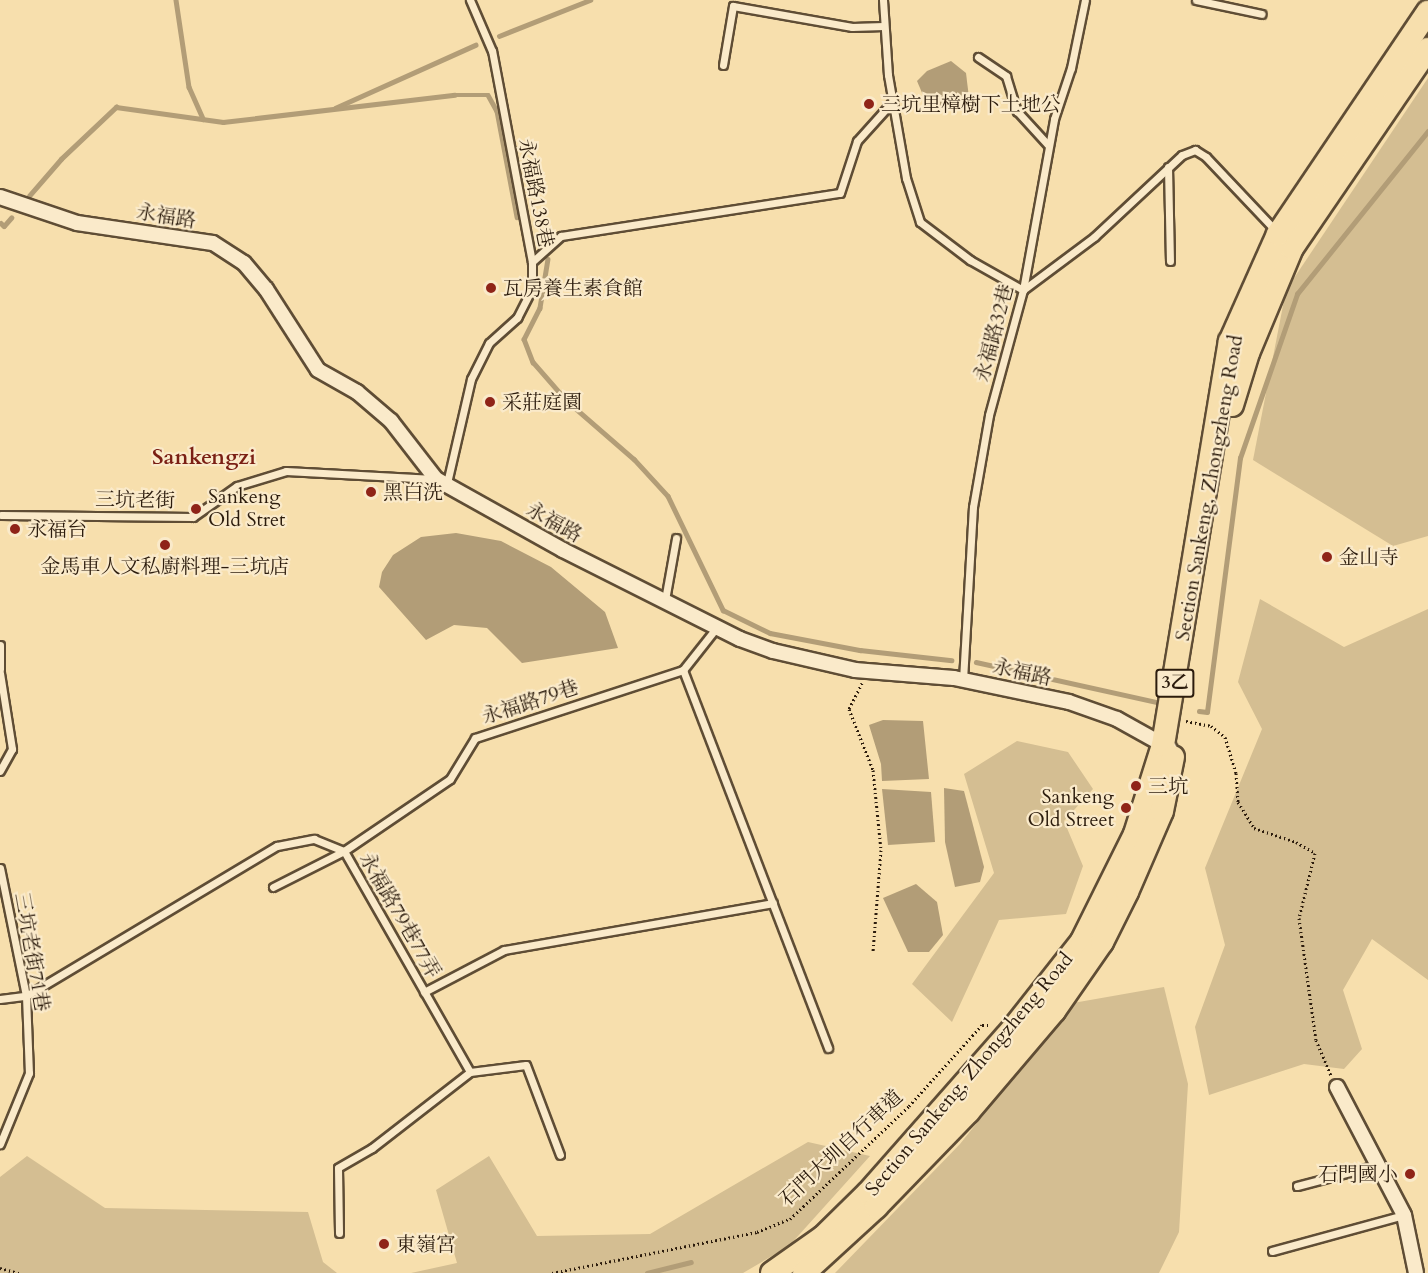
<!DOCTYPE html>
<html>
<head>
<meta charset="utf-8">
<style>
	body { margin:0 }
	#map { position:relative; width:1428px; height:1273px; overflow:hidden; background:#f7dfad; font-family:Cardo,"Noto Serif TC",serif }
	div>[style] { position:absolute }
	.green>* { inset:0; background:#d4be92 }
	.water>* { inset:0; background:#b29d77 }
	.stream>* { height:4.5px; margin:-2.25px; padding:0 2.25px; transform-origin:2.25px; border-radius:2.25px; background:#b29d77 }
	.path>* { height:3px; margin-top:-1.5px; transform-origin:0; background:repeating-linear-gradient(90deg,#2c1c0d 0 1.5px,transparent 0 4.5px) }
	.roads { filter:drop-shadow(2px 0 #5f4d35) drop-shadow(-2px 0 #5f4d35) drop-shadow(0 2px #5f4d35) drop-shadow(0 -2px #5f4d35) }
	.service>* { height:7px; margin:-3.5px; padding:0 3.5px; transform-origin:3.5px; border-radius:3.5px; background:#faeaca }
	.minor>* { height:14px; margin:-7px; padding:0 7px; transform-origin:7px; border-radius:7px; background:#faeaca }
	.primary>* { height:22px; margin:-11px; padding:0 11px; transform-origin:11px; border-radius:11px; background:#f7dfad }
	.dots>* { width:16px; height:16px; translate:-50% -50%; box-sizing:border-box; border:3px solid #faeaca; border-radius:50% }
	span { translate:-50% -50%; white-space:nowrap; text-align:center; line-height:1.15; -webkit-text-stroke:4.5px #faeaca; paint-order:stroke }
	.shield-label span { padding:2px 4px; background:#faeaca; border:2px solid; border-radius:4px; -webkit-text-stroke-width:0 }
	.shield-label { font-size:18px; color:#2c1c0d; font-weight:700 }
	.poi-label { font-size:20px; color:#2c1c0d }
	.left { translate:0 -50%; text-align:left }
	.right { translate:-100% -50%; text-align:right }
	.street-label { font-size:20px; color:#2c1c0d }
	.quarter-label { font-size:22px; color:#7a1f14; font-weight:700 }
</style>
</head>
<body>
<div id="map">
	<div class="green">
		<div style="clip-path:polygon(1428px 78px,1428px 536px,1393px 546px,1253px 460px,1286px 290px)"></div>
		<div style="clip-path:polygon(1260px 599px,1344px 647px,1428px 609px,1428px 980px,1372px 939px,1343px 990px,1362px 1049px,1344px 1069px,1304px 1064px,1209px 1095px,1195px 1027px,1225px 945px,1205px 868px,1262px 729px,1238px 682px)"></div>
		<div style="clip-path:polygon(1017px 741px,1068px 752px,1093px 789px,1064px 821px,1083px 866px,1066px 914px,999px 920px,952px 1022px,912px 984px,994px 873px,964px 774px)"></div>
		<div style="clip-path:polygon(1164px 987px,1188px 1084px,1179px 1232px,1159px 1273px,835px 1273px,960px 1144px,1073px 1003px)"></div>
		<div style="clip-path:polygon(808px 1142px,870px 1156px,789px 1246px,743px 1273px,411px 1273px,457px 1263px,436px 1190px,489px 1156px,537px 1236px,650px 1234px)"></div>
		<div style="clip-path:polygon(27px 1156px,105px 1208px,308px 1212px,323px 1262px,337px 1273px,0 1273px,0 1177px)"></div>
	</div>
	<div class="water">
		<div style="clip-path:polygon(951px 61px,966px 73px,969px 98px,931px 114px,917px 81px,927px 71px)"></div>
		<div style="clip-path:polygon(456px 533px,501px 541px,551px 567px,605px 612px,618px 648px,522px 663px,487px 628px,454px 625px,426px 640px,379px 587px,382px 572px,393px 555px,421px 537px)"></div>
		<div style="clip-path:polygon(883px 720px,923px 721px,929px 779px,882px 781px,881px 764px,869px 725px)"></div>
		<div style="clip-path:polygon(944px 788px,964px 791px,984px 867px,980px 882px,955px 887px,945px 842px)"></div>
		<div style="clip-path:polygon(882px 789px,931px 792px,935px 842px,888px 845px)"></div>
		<div style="clip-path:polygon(916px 884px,937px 902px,943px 935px,929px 952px,908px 952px,883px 898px)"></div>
	</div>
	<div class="stream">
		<div style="left:176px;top:0;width:88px;rotate:81.5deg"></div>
		<div style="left:189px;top:87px;width:35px;rotate:66deg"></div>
		<div style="left:499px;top:36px;width:98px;rotate:-21.6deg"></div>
		<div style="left:335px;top:108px;width:154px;rotate:-24.2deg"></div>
		<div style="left:29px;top:196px;width:49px;rotate:-49.1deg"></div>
		<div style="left:61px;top:159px;width:76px;rotate:-43.4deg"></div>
		<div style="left:116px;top:107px;width:108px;rotate:8deg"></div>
		<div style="left:223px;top:122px;width:233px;rotate:-6.7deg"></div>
		<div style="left:454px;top:95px;width:34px"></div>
		<div style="left:488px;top:95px;width:18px;rotate:61deg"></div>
		<div style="left:497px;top:111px;width:108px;rotate:79.3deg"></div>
		<div style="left:1px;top:223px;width:4px;rotate:45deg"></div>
		<div style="left:4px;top:226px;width:11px;rotate:-49deg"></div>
		<div style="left:548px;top:259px;width:50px;rotate:99.3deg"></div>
		<div style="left:540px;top:308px;width:35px;rotate:117deg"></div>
		<div style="left:524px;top:339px;width:25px;rotate:69deg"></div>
		<div style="left:533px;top:362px;width:52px;rotate:48.9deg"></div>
		<div style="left:567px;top:401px;width:89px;rotate:40.9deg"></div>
		<div style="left:634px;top:459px;width:50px;rotate:47.4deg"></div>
		<div style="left:668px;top:496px;width:127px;rotate:64.2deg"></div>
		<div style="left:723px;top:610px;width:52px;rotate:26.1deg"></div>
		<div style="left:770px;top:633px;width:92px;rotate:10.7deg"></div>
		<div style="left:860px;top:650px;width:92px;rotate:6.3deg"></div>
		<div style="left:976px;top:662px;width:185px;rotate:12.5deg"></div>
		<div style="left:1199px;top:711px;width:8px;rotate:7deg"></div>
		<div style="left:1207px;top:712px;width:256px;rotate:-82.6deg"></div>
		<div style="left:1240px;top:458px;width:174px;rotate:-70.8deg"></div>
		<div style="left:1297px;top:294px;width:209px;rotate:-51.2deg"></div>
		<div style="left:647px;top:1273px;width:45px;rotate:-14deg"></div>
	</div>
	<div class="path">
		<div style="left:862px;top:683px;width:29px;rotate:117deg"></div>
		<div style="left:849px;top:709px;width:66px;rotate:68.5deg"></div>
		<div style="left:873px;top:770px;width:80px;rotate:84.3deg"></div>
		<div style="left:881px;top:850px;width:101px;rotate:94.5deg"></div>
		<div style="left:1186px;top:721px;width:25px;rotate:11deg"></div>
		<div style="left:1211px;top:726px;width:18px;rotate:38deg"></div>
		<div style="left:1225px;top:737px;width:38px;rotate:73deg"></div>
		<div style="left:1236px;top:773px;width:29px;rotate:86deg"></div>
		<div style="left:1238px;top:802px;width:31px;rotate:58deg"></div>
		<div style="left:1254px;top:828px;width:44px;rotate:18.4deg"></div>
		<div style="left:1296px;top:842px;width:22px;rotate:30deg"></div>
		<div style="left:1315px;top:853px;width:67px;rotate:103.8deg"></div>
		<div style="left:1299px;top:918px;width:123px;rotate:82.1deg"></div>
		<div style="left:1316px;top:1040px;width:38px;rotate:67deg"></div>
		<div style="left:0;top:1268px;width:20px;rotate:15deg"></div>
		<div style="left:552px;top:1273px;width:209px;rotate:-11.3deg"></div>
		<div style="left:757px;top:1232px;width:35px;rotate:-22deg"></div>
		<div style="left:790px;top:1219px;width:164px;rotate:-43.5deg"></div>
		<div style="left:909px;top:1106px;width:109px;rotate:-48deg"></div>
		<div style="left:982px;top:1025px;width:8px"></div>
	</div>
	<div class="roads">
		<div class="service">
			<div style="left:883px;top:0;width:75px;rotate:86.2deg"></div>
			<div style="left:888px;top:75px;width:105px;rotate:80.1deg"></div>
			<div style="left:906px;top:178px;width:46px;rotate:72.3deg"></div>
			<div style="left:920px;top:222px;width:63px;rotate:37.2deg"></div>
			<div style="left:970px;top:260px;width:61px;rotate:29.5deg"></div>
			<div style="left:1196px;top:0;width:67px;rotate:12deg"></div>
			<div style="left:978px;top:57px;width:34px;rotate:34deg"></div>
			<div style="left:1006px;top:76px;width:37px;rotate:73deg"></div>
			<div style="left:1017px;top:111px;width:47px;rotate:47.6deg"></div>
			<div style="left:723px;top:65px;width:60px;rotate:-80.4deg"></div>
			<div style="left:733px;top:6px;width:121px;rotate:10deg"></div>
			<div style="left:852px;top:27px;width:32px;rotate:-2deg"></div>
			<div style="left:1168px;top:167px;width:94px;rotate:88.8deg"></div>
			<div style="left:532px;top:262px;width:39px;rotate:-42deg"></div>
			<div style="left:561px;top:236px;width:282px;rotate:-8.8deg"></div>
			<div style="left:840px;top:193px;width:55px;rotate:-71.9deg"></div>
			<div style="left:857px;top:141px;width:54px;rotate:-48deg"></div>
			<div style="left:1023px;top:290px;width:89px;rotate:-36.7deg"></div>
			<div style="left:1094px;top:237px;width:120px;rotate:-43deg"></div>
			<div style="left:1182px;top:155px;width:14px;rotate:-21deg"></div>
			<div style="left:1195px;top:150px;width:13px;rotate:32deg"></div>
			<div style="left:1206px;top:157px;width:100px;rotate:46.6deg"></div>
			<div style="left:447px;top:483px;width:107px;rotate:-77deg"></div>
			<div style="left:471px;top:379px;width:40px;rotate:-63.4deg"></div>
			<div style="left:489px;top:343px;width:38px;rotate:-42deg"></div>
			<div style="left:517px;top:318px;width:33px;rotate:-63deg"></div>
			<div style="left:532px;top:289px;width:27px;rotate:-90deg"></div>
			<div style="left:532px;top:262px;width:215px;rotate:-100.7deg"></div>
			<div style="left:492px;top:51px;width:56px;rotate:-113.3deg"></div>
			<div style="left:1px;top:515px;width:192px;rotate:0.6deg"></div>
			<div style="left:193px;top:517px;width:54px;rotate:-35.2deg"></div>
			<div style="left:237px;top:486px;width:51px;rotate:-17deg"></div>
			<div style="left:286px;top:471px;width:148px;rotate:3.1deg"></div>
			<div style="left:665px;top:600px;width:63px;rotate:-79.9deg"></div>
			<div style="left:0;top:645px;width:24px;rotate:90deg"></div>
			<div style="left:683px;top:670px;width:405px;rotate:69deg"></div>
			<div style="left:0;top:673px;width:77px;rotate:81deg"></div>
			<div style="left:12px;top:749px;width:25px;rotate:119deg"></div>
			<div style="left:963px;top:680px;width:173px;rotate:-86.7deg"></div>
			<div style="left:973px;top:507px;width:93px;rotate:-80.1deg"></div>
			<div style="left:989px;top:415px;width:130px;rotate:-74.8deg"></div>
			<div style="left:1023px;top:290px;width:174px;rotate:-79.7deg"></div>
			<div style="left:1054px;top:119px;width:54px;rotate:-71.6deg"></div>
			<div style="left:1071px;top:68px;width:69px;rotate:-78.4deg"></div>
			<div style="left:0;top:868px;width:131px;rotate:78.5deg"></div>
			<div style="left:26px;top:996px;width:77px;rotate:87.8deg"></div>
			<div style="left:29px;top:1073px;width:77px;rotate:112.2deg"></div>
			<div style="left:273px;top:887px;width:80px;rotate:-26.9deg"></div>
			<div style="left:344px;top:851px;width:128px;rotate:-34.2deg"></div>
			<div style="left:450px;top:779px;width:48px;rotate:-58.6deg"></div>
			<div style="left:475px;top:738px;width:219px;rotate:-18.1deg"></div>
			<div style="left:683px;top:670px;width:55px;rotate:-51.7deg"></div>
			<div style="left:424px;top:992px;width:90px;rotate:-27.7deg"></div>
			<div style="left:504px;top:950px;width:273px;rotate:-9.9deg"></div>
			<div style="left:0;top:999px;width:26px;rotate:-7deg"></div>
			<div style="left:26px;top:996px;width:292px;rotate:-30.9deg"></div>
			<div style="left:277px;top:846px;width:38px;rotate:-11deg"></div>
			<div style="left:314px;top:839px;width:32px;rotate:22deg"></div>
			<div style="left:344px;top:851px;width:254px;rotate:60.3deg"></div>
			<div style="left:470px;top:1072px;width:124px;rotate:142.2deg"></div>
			<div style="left:372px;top:1148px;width:39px;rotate:150deg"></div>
			<div style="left:338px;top:1168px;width:65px;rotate:89.1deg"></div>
			<div style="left:470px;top:1072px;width:56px;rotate:-7.1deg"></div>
			<div style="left:526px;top:1065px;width:96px;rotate:69.3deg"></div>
			<div style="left:1297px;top:1186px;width:83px;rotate:-14.7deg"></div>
			<div style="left:1272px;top:1251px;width:137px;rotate:-15.3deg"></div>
		</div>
		<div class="minor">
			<div style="left:0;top:197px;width:81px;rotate:18.7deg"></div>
			<div style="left:77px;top:223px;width:137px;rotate:8.4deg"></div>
			<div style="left:213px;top:243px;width:37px;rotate:33deg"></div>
			<div style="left:244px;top:263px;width:34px;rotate:50deg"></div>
			<div style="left:266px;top:289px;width:96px;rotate:57.3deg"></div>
			<div style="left:318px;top:370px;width:45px;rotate:29.4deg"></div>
			<div style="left:357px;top:392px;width:45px;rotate:40.5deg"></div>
			<div style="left:391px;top:421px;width:73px;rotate:52.2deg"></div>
			<div style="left:436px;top:479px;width:145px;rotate:29.2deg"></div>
			<div style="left:563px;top:550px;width:198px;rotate:26.7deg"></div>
			<div style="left:740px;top:639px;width:35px;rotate:20deg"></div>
			<div style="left:773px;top:651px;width:84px;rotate:13deg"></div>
			<div style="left:855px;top:670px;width:99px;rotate:4.6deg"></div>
			<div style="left:954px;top:678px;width:117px;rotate:11.8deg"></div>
			<div style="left:1069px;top:702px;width:51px;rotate:19.5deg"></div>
			<div style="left:1117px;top:719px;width:60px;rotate:29.1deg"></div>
			<div style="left:1337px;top:1087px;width:144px;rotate:62.4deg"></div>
			<div style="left:1404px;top:1215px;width:59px;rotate:78.3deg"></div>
		</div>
		<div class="primary">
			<div style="left:1232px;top:405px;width:54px;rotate:-72.9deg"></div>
			<div style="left:1248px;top:353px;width:114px;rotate:-67.3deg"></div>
			<div style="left:1292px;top:248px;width:241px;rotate:-55.7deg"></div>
			<div style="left:772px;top:1273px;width:62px;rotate:-35.2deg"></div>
			<div style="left:823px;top:1237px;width:63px;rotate:-44.4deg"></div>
			<div style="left:868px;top:1193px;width:224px;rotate:-48.6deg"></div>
			<div style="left:1016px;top:1025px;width:107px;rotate:-51.8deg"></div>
			<div style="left:1082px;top:941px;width:119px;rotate:-63.6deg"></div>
			<div style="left:1135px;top:834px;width:93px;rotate:-72.5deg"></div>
			<div style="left:1163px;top:745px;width:409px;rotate:-80.6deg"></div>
			<div style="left:1230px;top:342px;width:118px;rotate:-66deg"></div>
			<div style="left:1278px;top:234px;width:268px;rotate:-56deg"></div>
			<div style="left:804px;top:1273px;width:98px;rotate:-42.5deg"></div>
			<div style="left:876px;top:1207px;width:132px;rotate:-45.9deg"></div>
			<div style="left:968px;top:1112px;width:133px;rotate:-49.6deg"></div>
			<div style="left:1054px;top:1011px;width:84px;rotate:-55.2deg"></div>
			<div style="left:1102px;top:942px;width:56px;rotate:-63.4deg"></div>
			<div style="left:1127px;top:892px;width:88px;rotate:-66.6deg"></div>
			<div style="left:1162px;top:811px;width:55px;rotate:-78.5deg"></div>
		</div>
	</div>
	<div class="dots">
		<div style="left:869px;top:104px;background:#8f2418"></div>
		<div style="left:491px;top:288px;background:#8f2418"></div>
		<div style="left:490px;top:402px;background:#8f2418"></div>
		<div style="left:371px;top:492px;background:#8f2418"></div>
		<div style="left:196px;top:509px;background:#8f2418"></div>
		<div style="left:15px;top:529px;background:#8f2418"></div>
		<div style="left:165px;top:545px;background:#8f2418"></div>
		<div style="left:1327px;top:557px;background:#8f2418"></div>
		<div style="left:1136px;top:786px;background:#8f2418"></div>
		<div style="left:1126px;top:808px;background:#8f2418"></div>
		<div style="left:1410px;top:1174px;background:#8f2418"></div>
		<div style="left:384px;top:1244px;background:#8f2418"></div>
	</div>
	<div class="shield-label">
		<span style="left:1175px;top:683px">3乙</span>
	</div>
	<div class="poi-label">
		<span class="left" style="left:881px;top:104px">三坑里樟樹下土地公</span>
		<span class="left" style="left:503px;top:288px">瓦房養生素食館</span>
		<span class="left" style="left:502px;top:402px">采莊庭園</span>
		<span class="left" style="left:383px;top:492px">黑白洗</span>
		<span class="left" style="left:208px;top:508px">Sankeng<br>Old Stret</span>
		<span class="left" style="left:27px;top:529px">永福台</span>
		<span class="left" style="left:1339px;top:557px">金山寺</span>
		<span style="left:165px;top:566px">金馬車人文私廚料理-三坑店</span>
		<span class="left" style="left:1148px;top:786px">三坑</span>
		<span class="right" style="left:1114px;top:808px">Sankeng<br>Old Street</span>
		<span class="right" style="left:1398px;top:1174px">石門國小</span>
		<span class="left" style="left:396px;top:1244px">東嶺宮</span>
	</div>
	<div class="street-label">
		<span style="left:536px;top:193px;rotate:79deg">永福路138巷</span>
		<span style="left:166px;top:216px;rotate:9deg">永福路</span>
		<span style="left:994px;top:333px;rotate:-75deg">永福路32巷</span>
		<span style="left:1209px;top:488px;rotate:-80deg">Section Sankeng, Zhongzheng Road</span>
		<span style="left:135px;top:500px;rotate:1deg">三坑老街</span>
		<span style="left:554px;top:522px;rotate:29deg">永福路</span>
		<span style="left:1022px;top:672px;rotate:12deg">永福路</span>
		<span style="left:530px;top:702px;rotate:-18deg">永福路79巷</span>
		<span style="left:400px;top:915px;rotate:60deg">永福路79巷77弄</span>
		<span style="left:32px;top:952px;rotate:80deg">三坑老街71巷</span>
		<span style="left:969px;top:1074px;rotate:-50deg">Section Sankeng, Zhongzheng Road</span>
		<span style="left:841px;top:1148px;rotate:-43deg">石門大圳自行車道</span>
	</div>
	<div class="quarter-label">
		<span style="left:204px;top:458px">Sankengzi</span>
	</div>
</div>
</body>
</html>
